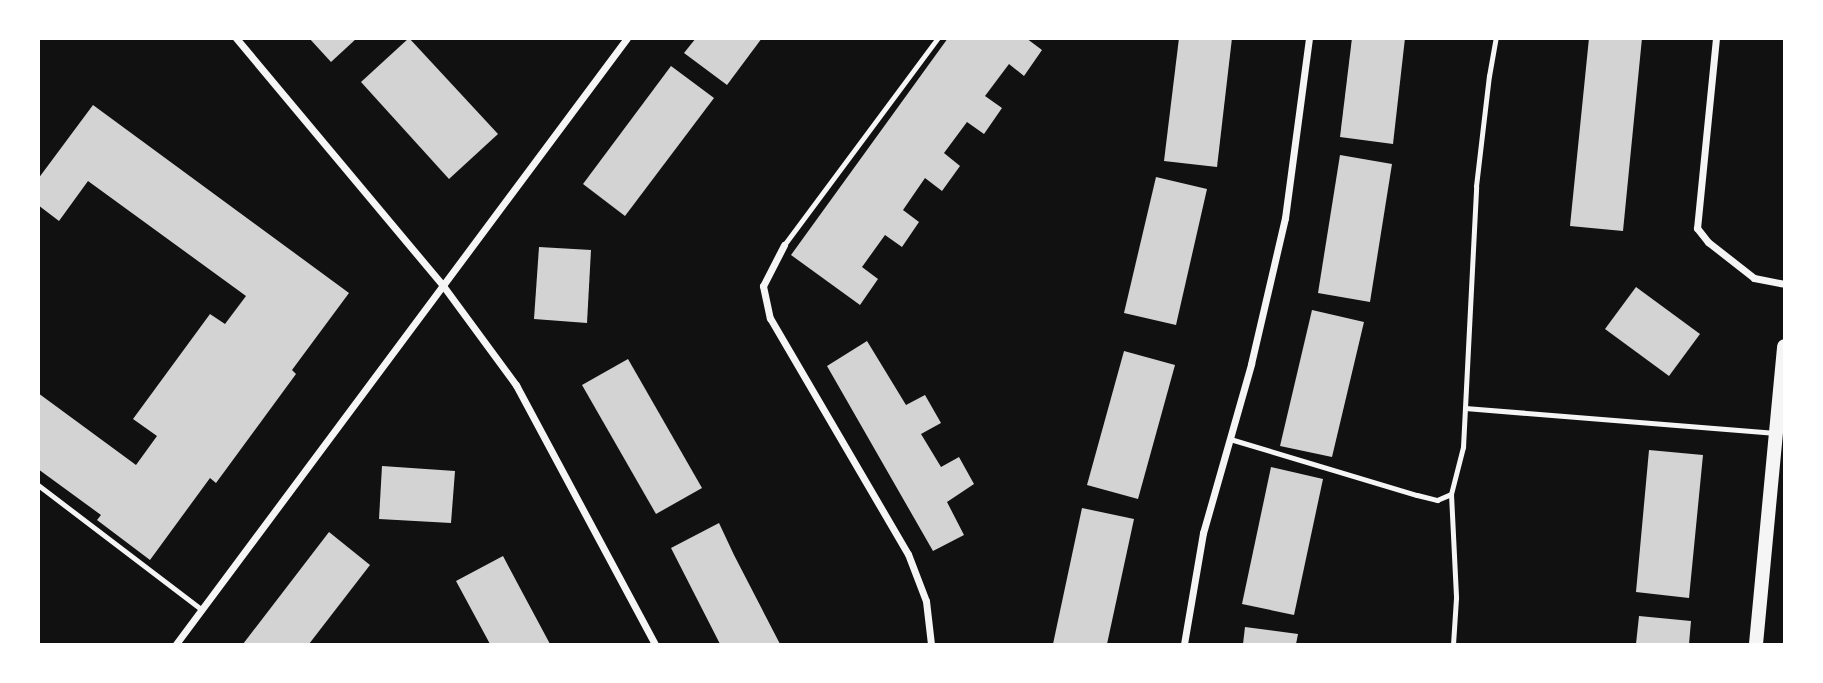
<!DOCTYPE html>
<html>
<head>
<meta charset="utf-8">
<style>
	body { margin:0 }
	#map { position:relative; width:1823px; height:683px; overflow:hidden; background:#111; font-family:"Sofia Sans Condensed",sans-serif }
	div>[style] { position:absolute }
	.building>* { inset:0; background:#d3d3d3 }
	.service>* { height:5px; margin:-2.5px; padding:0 2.5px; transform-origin:2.5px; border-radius:2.5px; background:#f5f5f5 }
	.minor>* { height:7px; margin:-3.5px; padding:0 3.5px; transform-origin:3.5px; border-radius:3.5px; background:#f5f5f5 }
	.secondary>* { height:14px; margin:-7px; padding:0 7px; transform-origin:7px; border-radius:7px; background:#f5f5f5 }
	span { translate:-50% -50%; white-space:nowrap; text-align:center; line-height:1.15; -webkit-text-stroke:7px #fff; paint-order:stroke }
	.frame { position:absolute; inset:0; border:40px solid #fff; pointer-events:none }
</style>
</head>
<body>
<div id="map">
	<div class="building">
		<div style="clip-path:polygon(309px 38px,357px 38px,331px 62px)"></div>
		<div style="clip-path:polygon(409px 38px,498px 134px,449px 179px,361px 82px)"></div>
		<div style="clip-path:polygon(696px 38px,762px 38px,727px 85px,684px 53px)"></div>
		<div style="clip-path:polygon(948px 38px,1026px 38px,1042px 50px,1024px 76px,1009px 64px,985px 96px,1002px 108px,984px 134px,967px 122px,944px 153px,960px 166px,942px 191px,925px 178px,903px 210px,919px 222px,902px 247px,885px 235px,862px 267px,878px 279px,860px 305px,791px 255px)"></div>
		<div style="clip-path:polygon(1179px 38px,1232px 38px,1217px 167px,1164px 161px)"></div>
		<div style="clip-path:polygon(1352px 38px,1405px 38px,1393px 144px,1340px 137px)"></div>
		<div style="clip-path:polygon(1589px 38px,1642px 38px,1623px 231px,1570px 226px)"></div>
		<div style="clip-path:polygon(671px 66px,714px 98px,625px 216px,583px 184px)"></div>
		<div style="clip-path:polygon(93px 105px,349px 293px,292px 370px,296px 374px,216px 483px,210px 478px,150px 560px,97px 520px,101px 515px,38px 469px,38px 393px,136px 465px,157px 436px,133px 419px,210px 314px,225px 324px,246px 296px,88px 181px,59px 221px,38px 205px,38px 179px)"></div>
		<div style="clip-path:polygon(1340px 155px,1392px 164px,1370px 302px,1318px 293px)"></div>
		<div style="clip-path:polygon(1156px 177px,1207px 189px,1176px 325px,1124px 313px)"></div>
		<div style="clip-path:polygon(539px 247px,591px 250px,587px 323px,534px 319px)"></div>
		<div style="clip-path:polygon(1636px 287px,1700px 334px,1669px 376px,1605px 329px)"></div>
		<div style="clip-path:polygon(1312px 310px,1364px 322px,1332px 457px,1280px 446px)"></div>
		<div style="clip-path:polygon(867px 341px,906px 405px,925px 395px,941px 423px,921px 434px,941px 467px,959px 457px,974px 484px,947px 502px,964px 535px,933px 551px,827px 366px)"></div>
		<div style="clip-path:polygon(1124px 351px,1175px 365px,1138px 499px,1087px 485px)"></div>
		<div style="clip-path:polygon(628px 359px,702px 488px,656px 514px,582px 385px)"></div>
		<div style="clip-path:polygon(1649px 450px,1703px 455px,1689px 598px,1636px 592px)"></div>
		<div style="clip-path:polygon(382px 466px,455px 471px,451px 523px,379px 519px)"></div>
		<div style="clip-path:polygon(1271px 467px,1323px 479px,1294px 615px,1242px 604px)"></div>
		<div style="clip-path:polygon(1082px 508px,1134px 519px,1107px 644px,1053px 644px)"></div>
		<div style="clip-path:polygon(719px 523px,734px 555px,780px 644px,720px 644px,671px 548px)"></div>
		<div style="clip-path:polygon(329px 532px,370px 565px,309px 644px,243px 644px)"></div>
		<div style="clip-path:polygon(503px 556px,520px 588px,550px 644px,490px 644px,456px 581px)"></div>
		<div style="clip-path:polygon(1639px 616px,1691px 621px,1689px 644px,1636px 644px)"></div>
		<div style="clip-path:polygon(1245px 627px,1298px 634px,1296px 644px,1243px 644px)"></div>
	</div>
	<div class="service">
		<div style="left:784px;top:245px;width:258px;rotate:-53.4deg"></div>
		<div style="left:1465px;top:408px;width:312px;rotate:4.6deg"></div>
		<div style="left:1230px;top:439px;width:195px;rotate:16.7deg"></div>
		<div style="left:1417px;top:495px;width:21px;rotate:14deg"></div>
		<div style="left:1437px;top:500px;width:15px;rotate:-23deg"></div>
		<div style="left:1451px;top:494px;width:49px;rotate:-75.7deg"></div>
		<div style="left:1463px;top:447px;width:261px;rotate:-87.1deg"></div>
		<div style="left:1476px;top:186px;width:111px;rotate:-83.3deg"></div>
		<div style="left:1489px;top:76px;width:39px;rotate:-80deg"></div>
		<div style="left:38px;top:485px;width:206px;rotate:37.3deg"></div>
		<div style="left:1451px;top:494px;width:104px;rotate:87.2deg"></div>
		<div style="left:1456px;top:598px;width:46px;rotate:93.7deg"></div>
	</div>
	<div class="minor">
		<div style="left:236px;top:38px;width:324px;rotate:50.1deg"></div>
		<div style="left:444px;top:287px;width:122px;rotate:53.7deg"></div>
		<div style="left:516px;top:385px;width:294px;rotate:61.8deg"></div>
		<div style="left:1716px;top:38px;width:191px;rotate:95.7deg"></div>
		<div style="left:1697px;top:228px;width:18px;rotate:52deg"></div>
		<div style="left:1708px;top:242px;width:58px;rotate:38deg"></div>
		<div style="left:1754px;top:278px;width:31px;rotate:11deg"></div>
		<div style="left:784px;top:245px;width:46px;rotate:117.1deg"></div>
		<div style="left:763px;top:286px;width:33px;rotate:78deg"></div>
		<div style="left:770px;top:318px;width:273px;rotate:59.7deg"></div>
		<div style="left:908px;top:554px;width:50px;rotate:69deg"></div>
		<div style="left:926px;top:601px;width:43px;rotate:83.4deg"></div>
		<div style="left:176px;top:644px;width:755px;rotate:-53.34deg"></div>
		<div style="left:1184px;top:644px;width:113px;rotate:-80.3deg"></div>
		<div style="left:1203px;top:533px;width:176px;rotate:-74.1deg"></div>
		<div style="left:1251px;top:364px;width:150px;rotate:-76.9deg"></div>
		<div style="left:1285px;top:218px;width:182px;rotate:-82.4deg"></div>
	</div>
	<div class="secondary">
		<div style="left:1756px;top:644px;width:299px;rotate:-84.6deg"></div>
	</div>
	<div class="frame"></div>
</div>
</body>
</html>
